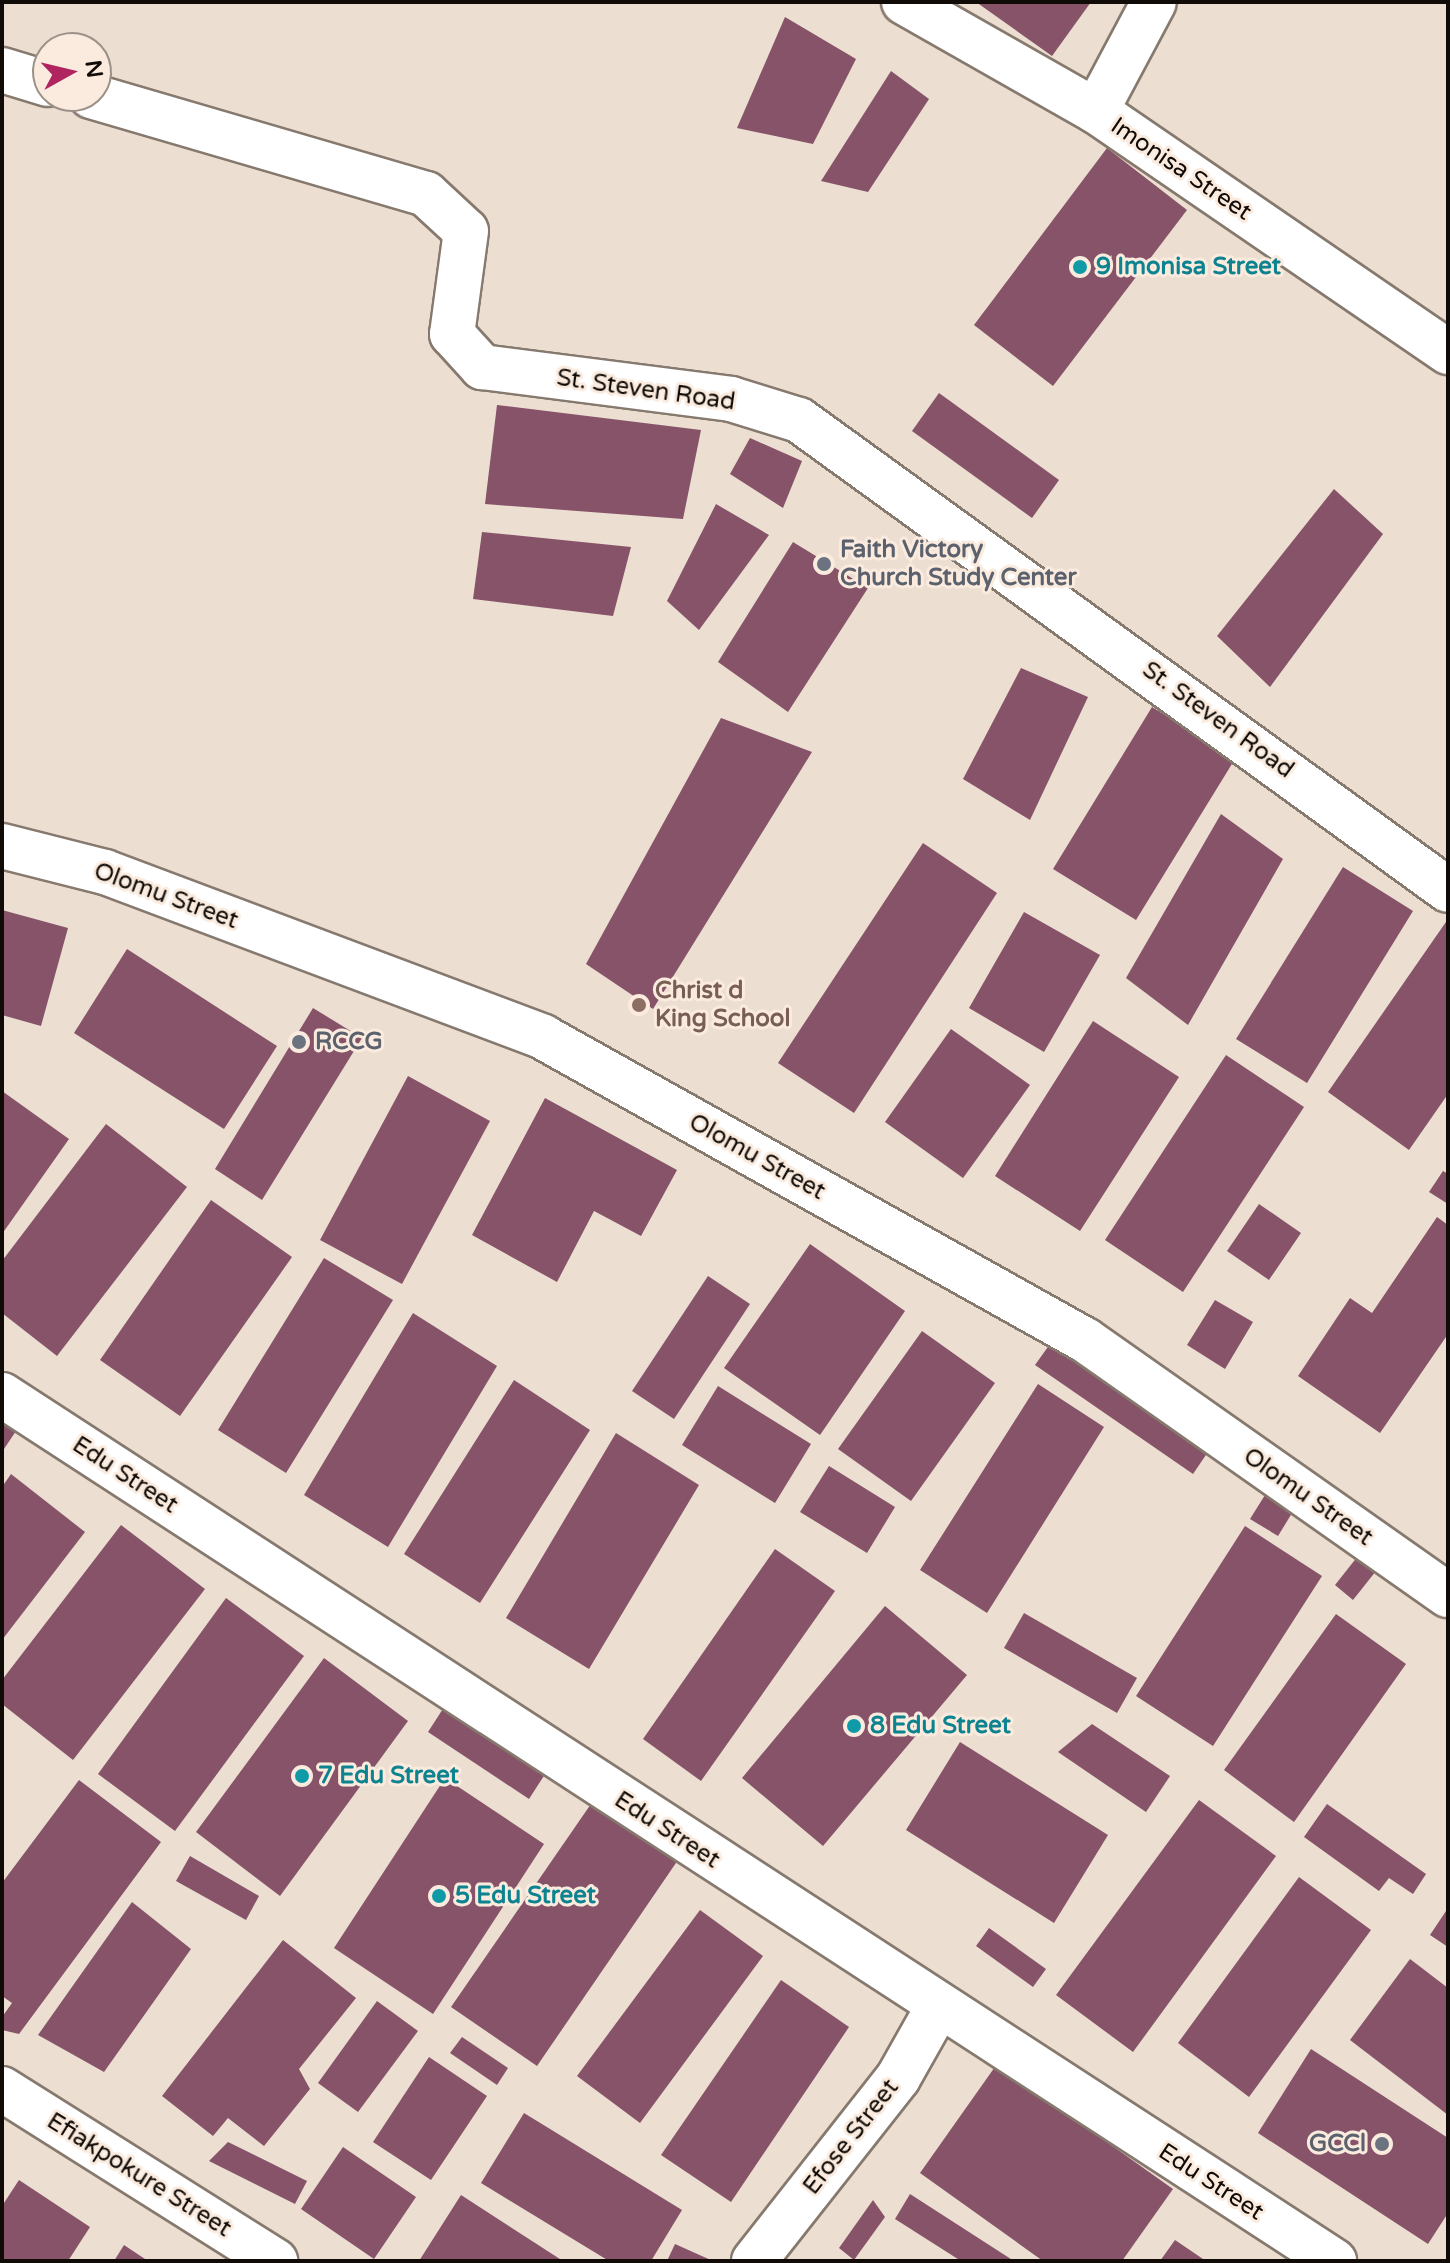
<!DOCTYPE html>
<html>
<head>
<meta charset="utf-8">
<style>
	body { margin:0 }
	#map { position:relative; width:1450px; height:2263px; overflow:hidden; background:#ecded1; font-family:"Varela Round",sans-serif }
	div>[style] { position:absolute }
	.building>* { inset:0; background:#865369 }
	.roads { filter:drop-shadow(2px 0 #86796e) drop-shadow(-2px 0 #86796e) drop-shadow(0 2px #86796e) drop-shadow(0 -2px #86796e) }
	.minor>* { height:44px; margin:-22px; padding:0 22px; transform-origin:22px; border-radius:22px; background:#fff }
	.dots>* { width:22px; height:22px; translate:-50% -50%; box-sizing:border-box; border:4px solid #faebde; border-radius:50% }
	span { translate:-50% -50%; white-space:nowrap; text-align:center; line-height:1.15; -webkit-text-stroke:6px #faebde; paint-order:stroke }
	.street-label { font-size:24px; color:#100b07 }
	.culture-label { font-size:24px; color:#0d838f; font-weight:700 }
	.left { translate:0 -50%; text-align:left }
	.worship-label { font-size:24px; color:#5b616d; font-weight:700 }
	.right { translate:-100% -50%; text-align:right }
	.education-label { font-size:24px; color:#785e54; font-weight:700 }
	.frame { position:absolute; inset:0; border:4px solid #100b07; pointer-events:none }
	.north { position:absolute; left:32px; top:32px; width:80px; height:80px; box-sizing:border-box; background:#faebde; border:2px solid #9c9188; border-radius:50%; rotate:82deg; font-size:22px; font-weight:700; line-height:32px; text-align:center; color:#100b07 }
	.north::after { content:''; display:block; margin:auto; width:28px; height:36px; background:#b02460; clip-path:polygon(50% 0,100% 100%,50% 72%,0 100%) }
</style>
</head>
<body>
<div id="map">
	<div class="building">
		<div style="clip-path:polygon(976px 2px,1091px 2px,1052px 56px)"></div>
		<div style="clip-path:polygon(785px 17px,856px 59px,813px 144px,737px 128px)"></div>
		<div style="clip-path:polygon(891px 71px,929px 99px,868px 192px,821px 181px)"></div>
		<div style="clip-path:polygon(1107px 148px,1187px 210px,1053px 386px,974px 325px)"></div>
		<div style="clip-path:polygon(939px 393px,1059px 480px,1032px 518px,912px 431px)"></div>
		<div style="clip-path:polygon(497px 405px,701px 430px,683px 519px,485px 504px)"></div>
		<div style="clip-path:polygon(750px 438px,802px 461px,783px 508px,730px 474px)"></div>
		<div style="clip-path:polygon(1334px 489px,1383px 534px,1270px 687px,1217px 636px)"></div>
		<div style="clip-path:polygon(716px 504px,769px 535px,699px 630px,667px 601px)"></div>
		<div style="clip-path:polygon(482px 532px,631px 547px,613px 616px,473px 599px)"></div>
		<div style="clip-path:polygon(793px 542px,868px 588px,788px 712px,718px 662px)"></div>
		<div style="clip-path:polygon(1021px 668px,1088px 697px,1030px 820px,963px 779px)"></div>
		<div style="clip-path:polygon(1152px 707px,1235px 759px,1136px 920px,1053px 869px)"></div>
		<div style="clip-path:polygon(721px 718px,812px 752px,653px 1009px,586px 964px)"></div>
		<div style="clip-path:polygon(1221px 814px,1283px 859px,1188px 1025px,1126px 978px)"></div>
		<div style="clip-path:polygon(923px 843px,997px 893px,854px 1113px,778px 1063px)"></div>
		<div style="clip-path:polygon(1343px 867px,1413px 911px,1307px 1083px,1236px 1039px)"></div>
		<div style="clip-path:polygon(2px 910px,68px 928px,41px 1026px,2px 1015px)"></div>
		<div style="clip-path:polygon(1024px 912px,1100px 955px,1044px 1052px,969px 1008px)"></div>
		<div style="clip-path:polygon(1448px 919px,1448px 1094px,1409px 1150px,1328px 1092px)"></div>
		<div style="clip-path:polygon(127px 949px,277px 1046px,224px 1129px,74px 1033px)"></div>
		<div style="clip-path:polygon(313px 1008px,362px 1038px,262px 1200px,215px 1169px)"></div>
		<div style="clip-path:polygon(1093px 1021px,1179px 1077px,1080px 1231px,995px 1176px)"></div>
		<div style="clip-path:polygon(951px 1029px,1030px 1085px,963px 1178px,885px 1122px)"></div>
		<div style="clip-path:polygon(1226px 1055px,1304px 1107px,1183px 1292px,1105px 1240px)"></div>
		<div style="clip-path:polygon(408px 1076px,490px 1121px,402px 1284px,320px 1240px)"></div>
		<div style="clip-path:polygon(2px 1091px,69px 1139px,2px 1234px)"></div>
		<div style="clip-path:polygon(545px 1098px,677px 1170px,641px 1236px,594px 1211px,557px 1282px,472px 1235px)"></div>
		<div style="clip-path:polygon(106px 1124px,187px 1187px,57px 1356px,2px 1313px,2px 1261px)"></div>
		<div style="clip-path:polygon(1443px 1171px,1448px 1174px,1448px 1204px,1429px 1192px)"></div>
		<div style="clip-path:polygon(211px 1200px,292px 1257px,180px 1416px,100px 1360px)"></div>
		<div style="clip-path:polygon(1259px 1204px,1301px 1233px,1269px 1280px,1227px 1251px)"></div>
		<div style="clip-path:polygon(1437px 1217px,1448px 1225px,1448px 1334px,1380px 1433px,1298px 1376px,1350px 1298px,1372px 1313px)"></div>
		<div style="clip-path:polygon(810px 1244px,905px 1311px,820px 1435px,724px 1368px)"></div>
		<div style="clip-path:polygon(324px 1258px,393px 1300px,286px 1473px,218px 1430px)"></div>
		<div style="clip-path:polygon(708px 1276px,750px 1304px,674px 1419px,632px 1391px)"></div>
		<div style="clip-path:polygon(1215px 1300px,1253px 1322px,1225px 1369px,1187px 1345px)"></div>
		<div style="clip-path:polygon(413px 1313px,497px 1366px,388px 1547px,304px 1495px)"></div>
		<div style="clip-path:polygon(922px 1331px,995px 1383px,911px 1501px,838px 1449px)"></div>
		<div style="clip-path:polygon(1055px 1337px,1212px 1446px,1193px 1474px,1035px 1365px)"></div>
		<div style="clip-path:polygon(514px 1380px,590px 1430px,480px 1603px,404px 1554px)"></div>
		<div style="clip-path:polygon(1038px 1384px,1104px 1427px,987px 1613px,920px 1570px)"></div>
		<div style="clip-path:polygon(718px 1386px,811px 1444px,775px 1503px,682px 1445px)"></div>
		<div style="clip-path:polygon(2px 1417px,18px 1428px,2px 1452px)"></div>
		<div style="clip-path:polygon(616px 1433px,699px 1485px,589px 1669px,506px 1618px)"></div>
		<div style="clip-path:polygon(829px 1466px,895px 1507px,867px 1553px,800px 1512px)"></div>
		<div style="clip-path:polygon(11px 1474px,85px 1532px,2px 1640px,2px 1487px)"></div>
		<div style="clip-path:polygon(1270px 1487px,1297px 1505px,1278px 1536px,1250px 1519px)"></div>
		<div style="clip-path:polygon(121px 1525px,205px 1589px,73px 1760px,2px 1704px,2px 1680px)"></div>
		<div style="clip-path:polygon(1245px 1526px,1322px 1576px,1213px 1746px,1136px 1696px)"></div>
		<div style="clip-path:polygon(775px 1549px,835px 1591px,701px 1781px,643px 1739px)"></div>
		<div style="clip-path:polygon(1358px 1556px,1376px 1571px,1353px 1600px,1335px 1585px)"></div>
		<div style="clip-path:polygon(226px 1598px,304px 1656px,175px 1831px,98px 1774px)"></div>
		<div style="clip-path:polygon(885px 1606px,967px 1675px,823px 1846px,742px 1778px)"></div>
		<div style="clip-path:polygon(1024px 1613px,1137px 1678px,1117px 1713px,1004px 1648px)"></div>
		<div style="clip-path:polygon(1336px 1614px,1406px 1664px,1294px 1822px,1224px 1770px)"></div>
		<div style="clip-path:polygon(324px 1658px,408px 1721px,280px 1896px,196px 1832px)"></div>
		<div style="clip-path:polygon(448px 1701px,549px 1768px,529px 1799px,428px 1732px)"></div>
		<div style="clip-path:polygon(1092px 1724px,1170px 1776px,1146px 1812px,1058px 1752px)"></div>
		<div style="clip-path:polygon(960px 1742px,1108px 1835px,1054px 1923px,906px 1830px)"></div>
		<div style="clip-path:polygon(445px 1778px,544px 1844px,433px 2014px,334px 1948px)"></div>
		<div style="clip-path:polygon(79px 1780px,161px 1842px,19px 2034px,2px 2030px,2px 2017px,12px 2003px,2px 1996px,2px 1883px)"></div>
		<div style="clip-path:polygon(1199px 1800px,1276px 1856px,1133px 2052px,1056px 1995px)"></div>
		<div style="clip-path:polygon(593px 1801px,678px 1860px,537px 2066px,451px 2007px)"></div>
		<div style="clip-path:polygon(1327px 1804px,1426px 1874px,1413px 1894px,1389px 1878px,1379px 1891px,1304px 1837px)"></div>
		<div style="clip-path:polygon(190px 1856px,259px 1896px,246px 1920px,176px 1881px)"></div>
		<div style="clip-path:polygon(1299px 1877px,1371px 1930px,1249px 2097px,1178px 2043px)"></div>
		<div style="clip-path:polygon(132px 1902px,191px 1949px,104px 2072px,38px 2035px)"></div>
		<div style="clip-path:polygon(1448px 1908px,1448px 1947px,1430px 1935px)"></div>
		<div style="clip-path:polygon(700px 1910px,763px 1956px,640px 2123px,577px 2076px)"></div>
		<div style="clip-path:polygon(989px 1928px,1046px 1969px,1033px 1987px,976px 1946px)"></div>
		<div style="clip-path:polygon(283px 1940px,356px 1998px,299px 2069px,310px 2089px,264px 2146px,228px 2118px,213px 2136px,162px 2096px)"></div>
		<div style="clip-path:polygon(1410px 1959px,1448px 1988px,1448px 2115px,1350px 2040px)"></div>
		<div style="clip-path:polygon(781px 1980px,849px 2027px,731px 2202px,661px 2155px)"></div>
		<div style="clip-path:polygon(377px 2001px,418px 2031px,358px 2112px,318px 2083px)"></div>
		<div style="clip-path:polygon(462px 2037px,508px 2068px,497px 2085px,450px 2053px)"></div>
		<div style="clip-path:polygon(1311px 2049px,1448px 2138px,1448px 2213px,1428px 2244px,1258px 2133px)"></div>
		<div style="clip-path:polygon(429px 2057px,487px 2096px,431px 2180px,373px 2142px)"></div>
		<div style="clip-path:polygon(997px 2064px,1173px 2189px,1122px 2261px,1043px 2261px,920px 2173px)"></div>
		<div style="clip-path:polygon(524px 2113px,682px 2210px,651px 2261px,609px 2261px,481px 2183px)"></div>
		<div style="clip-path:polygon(228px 2142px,307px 2181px,295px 2204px,209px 2161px)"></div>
		<div style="clip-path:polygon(343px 2147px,416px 2197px,374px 2259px,301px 2209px)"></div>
		<div style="clip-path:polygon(19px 2180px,90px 2227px,68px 2261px,2px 2261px,2px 2206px)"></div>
		<div style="clip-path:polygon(910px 2194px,1014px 2261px,961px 2261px,895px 2219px)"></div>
		<div style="clip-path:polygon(461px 2195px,563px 2261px,419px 2261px)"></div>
		<div style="clip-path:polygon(873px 2200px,885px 2217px,854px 2260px,839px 2248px)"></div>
		<div style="clip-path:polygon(1175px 2240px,1206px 2261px,1160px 2261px)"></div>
		<div style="clip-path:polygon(675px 2244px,713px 2261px,667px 2261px)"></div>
		<div style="clip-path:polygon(124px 2245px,148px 2261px,114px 2261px)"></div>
	</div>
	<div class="roads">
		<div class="minor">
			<div style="left:904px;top:2px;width:221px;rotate:29.6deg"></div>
			<div style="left:1096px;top:111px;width:427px;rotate:34.4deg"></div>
			<div style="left:2px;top:70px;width:48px;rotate:16.9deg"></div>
			<div style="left:91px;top:96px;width:349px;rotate:16.3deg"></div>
			<div style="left:426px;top:194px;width:54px;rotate:42.8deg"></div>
			<div style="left:466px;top:231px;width:104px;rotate:97.7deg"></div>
			<div style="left:452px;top:334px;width:45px;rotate:47.7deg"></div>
			<div style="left:482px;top:367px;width:251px;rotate:7.3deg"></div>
			<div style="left:731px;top:399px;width:71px;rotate:17.2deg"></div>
			<div style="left:799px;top:420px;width:801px;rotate:35.91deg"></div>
			<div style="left:1096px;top:111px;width:123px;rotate:-62deg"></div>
			<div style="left:2px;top:846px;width:106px;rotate:14.2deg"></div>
			<div style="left:105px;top:872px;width:468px;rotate:20.6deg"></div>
			<div style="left:543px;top:1037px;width:621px;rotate:29.21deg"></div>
			<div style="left:1085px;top:1340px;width:444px;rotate:35.1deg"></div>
			<div style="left:2px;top:1395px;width:1589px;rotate:33.03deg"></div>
			<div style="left:2px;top:2089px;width:323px;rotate:32.2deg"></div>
			<div style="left:754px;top:2261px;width:233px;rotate:-51.8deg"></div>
			<div style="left:898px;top:2078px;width:81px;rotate:-60.6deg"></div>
		</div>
	</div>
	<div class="dots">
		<div style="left:1080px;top:267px;background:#0f9aa8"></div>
		<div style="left:824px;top:564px;background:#6b7280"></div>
		<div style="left:639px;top:1005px;background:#8d6e63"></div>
		<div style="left:299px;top:1042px;background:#6b7280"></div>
		<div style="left:854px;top:1726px;background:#0f9aa8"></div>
		<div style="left:302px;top:1776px;background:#0f9aa8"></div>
		<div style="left:439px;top:1896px;background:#0f9aa8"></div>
		<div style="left:1382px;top:2144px;background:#6b7280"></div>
	</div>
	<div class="street-label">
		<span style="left:1181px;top:169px;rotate:34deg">Imonisa Street</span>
		<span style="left:646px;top:390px;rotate:8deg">St. Steven Road</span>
		<span style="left:1218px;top:720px;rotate:36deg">St. Steven Road</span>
		<span style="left:166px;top:896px;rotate:20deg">Olomu Street</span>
		<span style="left:757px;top:1157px;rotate:29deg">Olomu Street</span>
		<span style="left:125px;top:1475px;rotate:33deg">Edu Street</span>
		<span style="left:1308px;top:1497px;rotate:35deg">Olomu Street</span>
		<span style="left:667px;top:1830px;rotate:33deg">Edu Street</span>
		<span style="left:851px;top:2137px;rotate:-52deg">Efose Street</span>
		<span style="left:139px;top:2175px;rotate:32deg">Efiakpokure Street</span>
		<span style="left:1211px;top:2182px;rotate:33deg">Edu Street</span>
	</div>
	<div class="culture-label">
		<span class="left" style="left:1096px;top:267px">9 Imonisa Street</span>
		<span class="left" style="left:870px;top:1726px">8 Edu Street</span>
		<span class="left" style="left:318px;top:1776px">7 Edu Street</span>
		<span class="left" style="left:455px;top:1896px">5 Edu Street</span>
	</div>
	<div class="worship-label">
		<span class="left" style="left:840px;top:564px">Faith Victory<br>Church Study Center</span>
		<span class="left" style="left:315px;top:1042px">RCCG</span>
		<span class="right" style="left:1366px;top:2144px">GCCl</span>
	</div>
	<div class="education-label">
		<span class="left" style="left:655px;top:1005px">Christ d<br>King School</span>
	</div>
	<div class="frame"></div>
	<div class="north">N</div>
</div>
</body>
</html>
